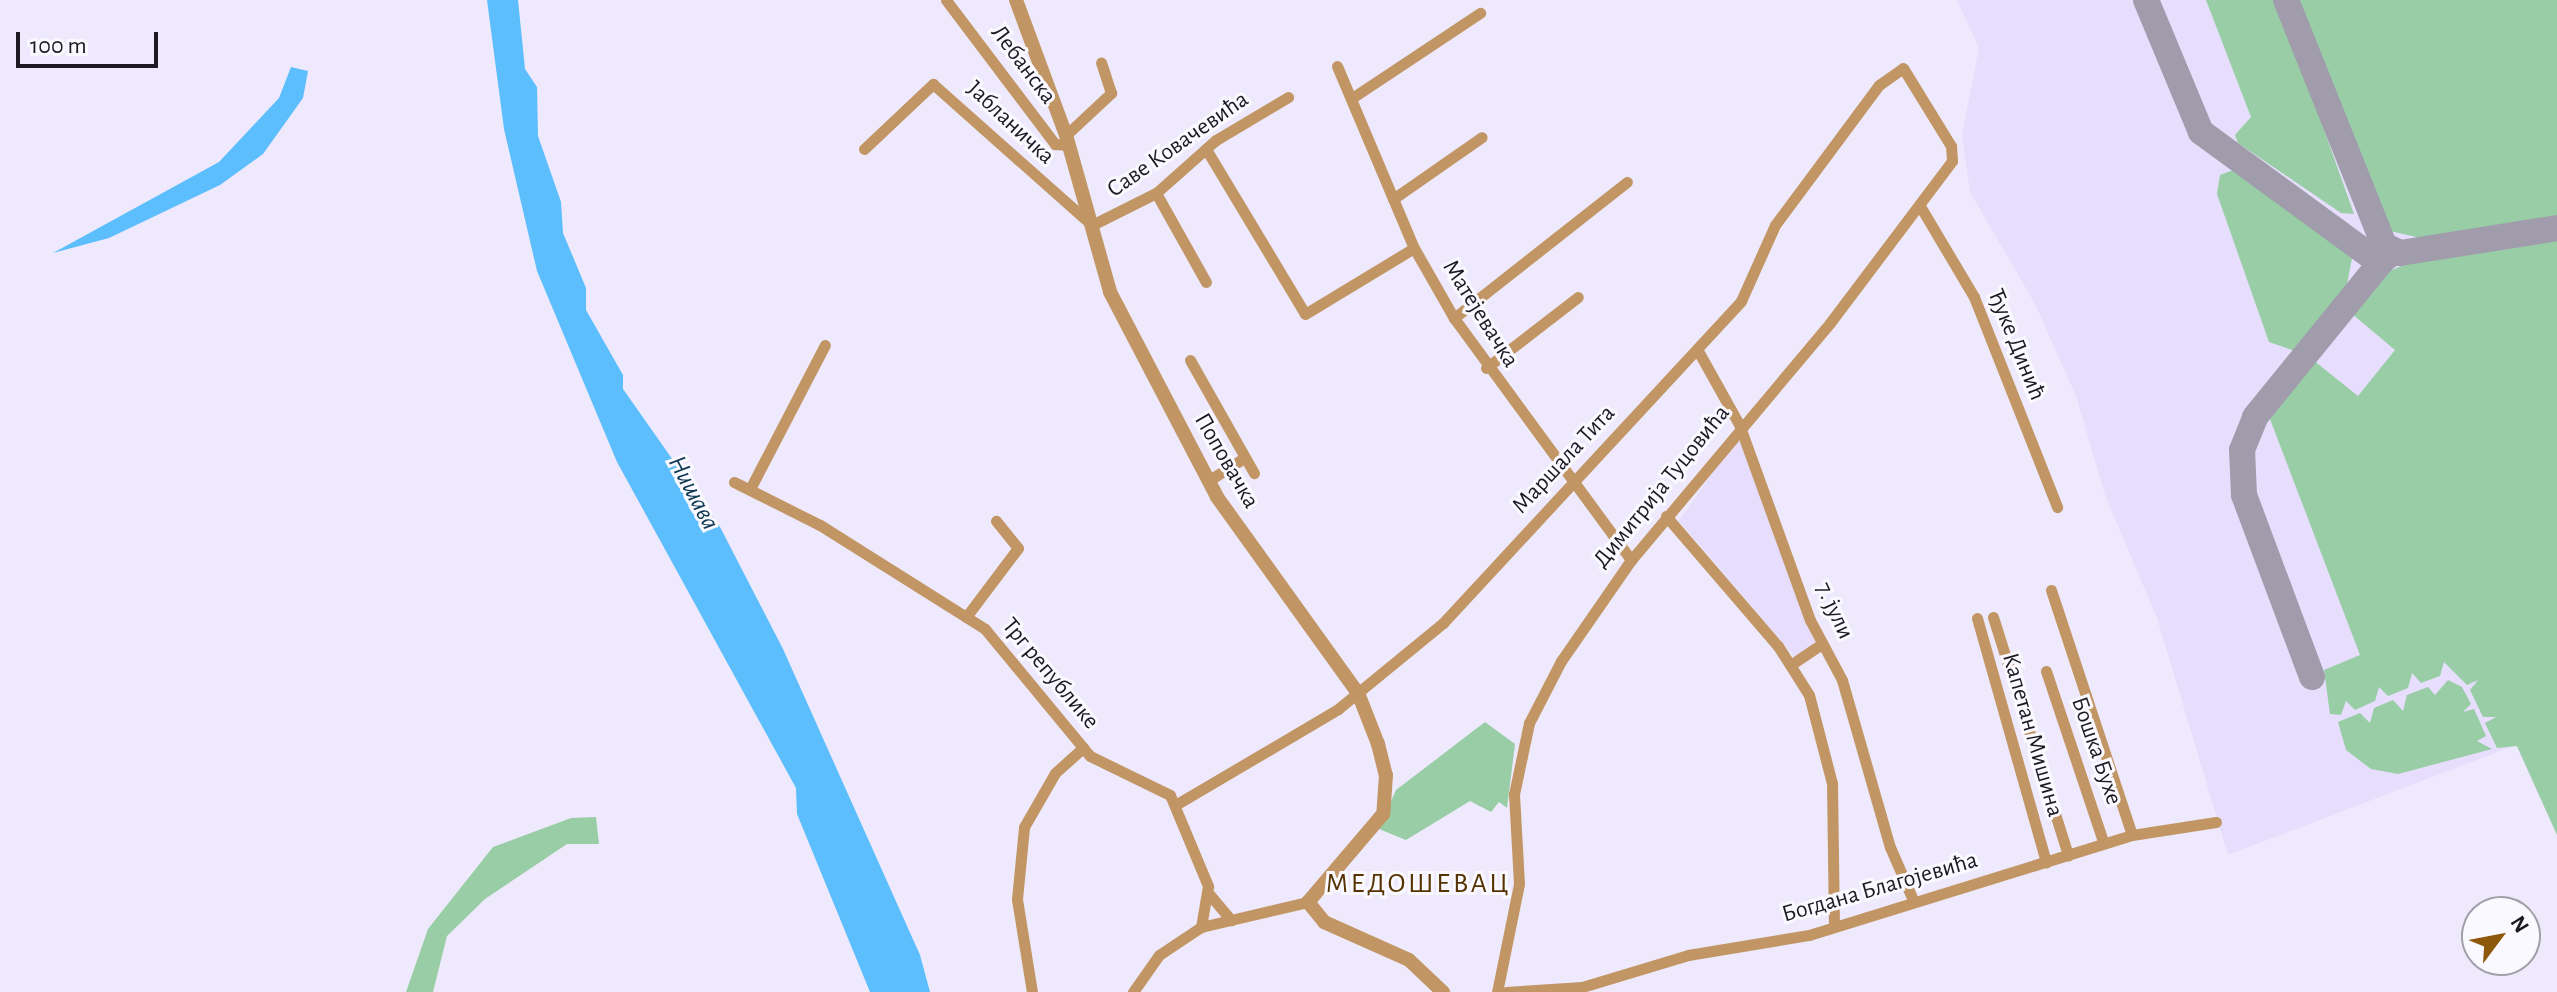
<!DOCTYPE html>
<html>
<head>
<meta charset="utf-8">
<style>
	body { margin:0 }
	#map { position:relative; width:2557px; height:992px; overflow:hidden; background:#eee9fc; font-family:"Alegreya Sans",sans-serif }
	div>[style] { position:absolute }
	.built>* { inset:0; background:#e6defc }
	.green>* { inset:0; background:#99cda6 }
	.water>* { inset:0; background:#5cbefc }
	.taxiway>* { height:26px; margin:-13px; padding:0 13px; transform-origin:13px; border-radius:13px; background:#a09cac }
	.minor>* { height:11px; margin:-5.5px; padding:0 5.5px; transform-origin:5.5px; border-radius:5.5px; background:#c19664 }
	.tertiary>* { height:14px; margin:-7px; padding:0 7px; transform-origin:7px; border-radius:7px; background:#c19664 }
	span { translate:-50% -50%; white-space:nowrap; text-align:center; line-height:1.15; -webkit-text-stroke:6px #faf9ff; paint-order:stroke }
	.street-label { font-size:24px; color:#1c1924 }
	.water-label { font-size:26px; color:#0e3851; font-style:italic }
	.quarter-label { font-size:28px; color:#563200; letter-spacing:2px }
	.north { position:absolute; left:2461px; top:896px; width:80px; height:80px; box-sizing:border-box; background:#faf9ff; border:2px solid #a19fa7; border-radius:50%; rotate:58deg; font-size:22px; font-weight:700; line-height:32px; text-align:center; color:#1c1924 }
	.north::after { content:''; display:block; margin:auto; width:28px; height:36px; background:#8e580a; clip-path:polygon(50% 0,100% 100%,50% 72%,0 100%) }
	.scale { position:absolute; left:16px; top:32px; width:142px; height:36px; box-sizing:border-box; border:4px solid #1c1924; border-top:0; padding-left:10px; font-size:24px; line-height:28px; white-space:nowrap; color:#1c1924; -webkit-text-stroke:6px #faf9ff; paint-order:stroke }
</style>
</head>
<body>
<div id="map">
	<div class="built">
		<div style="clip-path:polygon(1957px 0,2557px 0,2557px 835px,2516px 745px,2228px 855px,2157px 618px,2105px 495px,2076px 396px,2035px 304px,1970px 192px,1962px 135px,1979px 48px)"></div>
		<div style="clip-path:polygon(1734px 442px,1740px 442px,1816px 643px,1795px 657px,1679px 521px)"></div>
	</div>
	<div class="green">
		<div style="clip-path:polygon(2206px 0,2278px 0,2354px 214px,2341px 213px,2238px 143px,2235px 135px,2251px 117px)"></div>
		<div style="clip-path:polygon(2296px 0,2557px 0,2557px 220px,2429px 240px,2390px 231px)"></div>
		<div style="clip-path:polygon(2241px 167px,2343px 239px,2352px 258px,2346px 290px,2295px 351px,2269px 342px,2217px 194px,2220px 175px)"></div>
		<div style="clip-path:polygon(2557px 238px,2557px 835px,2517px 746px,2497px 748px,2485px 723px,2496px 717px,2483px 717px,2470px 690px,2478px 680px,2467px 685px,2444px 662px,2440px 676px,2421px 683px,2412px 673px,2408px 688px,2388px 696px,2379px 687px,2375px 701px,2355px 710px,2346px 701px,2341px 715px,2330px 714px,2324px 670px,2360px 655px,2270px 419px,2313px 360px,2358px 396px,2395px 350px,2351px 313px,2387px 272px,2418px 259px)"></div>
		<div style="clip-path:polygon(2448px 680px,2462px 687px,2471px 704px,2463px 712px,2474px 709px,2486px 736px,2477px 741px,2492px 749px,2398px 774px,2371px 769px,2346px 750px,2338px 722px,2360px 713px,2370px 723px,2374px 708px,2393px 700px,2403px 711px,2407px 695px,2428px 687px,2435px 695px)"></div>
		<div style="clip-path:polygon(1485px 722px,1515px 744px,1507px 808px,1499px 802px,1491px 812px,1470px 801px,1406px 840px,1379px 829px,1396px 790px)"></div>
		<div style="clip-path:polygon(596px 817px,599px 844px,567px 844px,485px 899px,447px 936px,433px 992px,406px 992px,428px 929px,493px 847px,571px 818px)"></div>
	</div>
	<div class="water">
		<div style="clip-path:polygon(487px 0,518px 0,525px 69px,537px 87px,538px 136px,561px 202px,563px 233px,586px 288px,586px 310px,623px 375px,623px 389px,720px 527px,783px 649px,920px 955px,930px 992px,870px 992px,797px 814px,796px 788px,617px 462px,537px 271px,504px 129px)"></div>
		<div style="clip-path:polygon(291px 67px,308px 71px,303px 98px,263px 154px,220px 185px,109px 238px,53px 253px,219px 162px,279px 98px)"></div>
	</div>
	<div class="taxiway">
		<div style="left:2146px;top:0;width:143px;rotate:67.4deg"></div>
		<div style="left:2201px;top:132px;width:222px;rotate:36.2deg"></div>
		<div style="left:2380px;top:263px;width:12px;rotate:-42deg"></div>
		<div style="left:2286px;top:0;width:264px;rotate:68.2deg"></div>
		<div style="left:2384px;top:245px;width:18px;rotate:27deg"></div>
		<div style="left:2400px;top:253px;width:159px;rotate:-9deg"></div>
		<div style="left:2312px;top:677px;width:194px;rotate:-110.5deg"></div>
		<div style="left:2244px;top:495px;width:45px;rotate:-92.5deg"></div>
		<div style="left:2242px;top:450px;width:35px;rotate:-68deg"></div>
		<div style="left:2255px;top:417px;width:198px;rotate:-50.9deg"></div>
		<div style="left:2380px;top:263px;width:23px;rotate:-92deg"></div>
	</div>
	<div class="minor">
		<div style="left:946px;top:0;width:181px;rotate:52.9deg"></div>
		<div style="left:1055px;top:144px;width:14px;rotate:4deg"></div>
		<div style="left:1337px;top:66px;width:198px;rotate:67.1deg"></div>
		<div style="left:1414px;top:248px;width:81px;rotate:60.3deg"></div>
		<div style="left:1454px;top:318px;width:300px;rotate:53.8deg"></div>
		<div style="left:1352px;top:98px;width:154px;rotate:-33.6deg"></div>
		<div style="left:1066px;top:135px;width:62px;rotate:-43deg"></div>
		<div style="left:1111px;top:93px;width:32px;rotate:-108deg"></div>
		<div style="left:864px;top:149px;width:95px;rotate:-43.3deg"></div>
		<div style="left:933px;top:84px;width:213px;rotate:41.6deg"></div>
		<div style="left:1092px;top:225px;width:72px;rotate:-26.6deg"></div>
		<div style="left:1156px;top:193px;width:80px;rotate:-41.5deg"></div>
		<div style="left:1216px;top:140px;width:84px;rotate:-30.8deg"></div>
		<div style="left:1206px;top:149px;width:192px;rotate:59deg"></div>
		<div style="left:1305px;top:314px;width:127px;rotate:-31.2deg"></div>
		<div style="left:1156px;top:193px;width:102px;rotate:60.7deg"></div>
		<div style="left:1393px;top:199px;width:108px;rotate:-34.9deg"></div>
		<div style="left:1920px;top:206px;width:106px;rotate:59.3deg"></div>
		<div style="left:1974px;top:297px;width:226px;rotate:68.4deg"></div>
		<div style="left:1454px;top:318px;width:220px;rotate:-38.2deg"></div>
		<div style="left:1697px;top:349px;width:86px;rotate:60.8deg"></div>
		<div style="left:1739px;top:424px;width:208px;rotate:70.1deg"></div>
		<div style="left:1810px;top:620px;width:68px;rotate:61.9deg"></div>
		<div style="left:1842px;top:680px;width:174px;rotate:74deg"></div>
		<div style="left:1890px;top:847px;width:58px;rotate:66.5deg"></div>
		<div style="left:1190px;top:360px;width:130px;rotate:60.5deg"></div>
		<div style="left:1486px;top:368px;width:116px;rotate:-37.7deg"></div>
		<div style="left:1208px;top:481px;width:43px;rotate:-32.6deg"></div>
		<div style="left:734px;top:482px;width:96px;rotate:26.6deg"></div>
		<div style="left:820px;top:525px;width:195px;rotate:32.2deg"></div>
		<div style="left:985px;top:629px;width:165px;rotate:50.4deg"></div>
		<div style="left:1090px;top:756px;width:89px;rotate:26deg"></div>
		<div style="left:1170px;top:795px;width:99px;rotate:67.3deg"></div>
		<div style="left:1208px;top:886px;width:42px;rotate:99.7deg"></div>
		<div style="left:751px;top:487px;width:160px;rotate:-62.5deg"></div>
		<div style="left:1666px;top:516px;width:172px;rotate:49.3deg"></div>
		<div style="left:1778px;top:646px;width:58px;rotate:57.7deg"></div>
		<div style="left:1809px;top:695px;width:91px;rotate:75.4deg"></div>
		<div style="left:1832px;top:783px;width:144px;rotate:89.2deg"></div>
		<div style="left:2051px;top:590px;width:258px;rotate:71.7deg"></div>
		<div style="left:966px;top:617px;width:86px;rotate:-53deg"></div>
		<div style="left:1018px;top:548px;width:35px;rotate:-129deg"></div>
		<div style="left:1993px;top:617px;width:250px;rotate:72.5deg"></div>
		<div style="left:1977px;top:618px;width:254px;rotate:74.2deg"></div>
		<div style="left:1792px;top:664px;width:36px;rotate:-34deg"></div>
		<div style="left:2046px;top:671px;width:182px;rotate:71.5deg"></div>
		<div style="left:1177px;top:804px;width:187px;rotate:-30.5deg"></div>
		<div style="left:1338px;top:709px;width:136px;rotate:-39.3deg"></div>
		<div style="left:1443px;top:623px;width:439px;rotate:-47.2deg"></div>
		<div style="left:1741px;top:301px;width:83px;rotate:-65.9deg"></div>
		<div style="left:1775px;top:225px;width:174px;rotate:-53.4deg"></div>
		<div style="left:1879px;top:85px;width:29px;rotate:-35deg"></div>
		<div style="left:1903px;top:68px;width:92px;rotate:58.4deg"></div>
		<div style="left:1951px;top:146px;width:15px;rotate:86deg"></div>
		<div style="left:1952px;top:161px;width:203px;rotate:127deg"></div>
		<div style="left:1830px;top:323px;width:309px;rotate:130deg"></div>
		<div style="left:1631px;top:560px;width:123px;rotate:124.7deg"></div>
		<div style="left:1561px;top:661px;width:70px;rotate:117.3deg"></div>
		<div style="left:1529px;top:723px;width:73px;rotate:101.9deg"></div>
		<div style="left:1514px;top:794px;width:90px;rotate:86.8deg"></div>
		<div style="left:1519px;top:884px;width:110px;rotate:101.5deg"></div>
		<div style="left:1210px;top:895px;width:33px;rotate:50deg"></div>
		<div style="left:1032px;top:992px;width:94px;rotate:-99.2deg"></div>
		<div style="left:1017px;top:899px;width:72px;rotate:-84.4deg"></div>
		<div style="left:1024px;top:827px;width:62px;rotate:-60.1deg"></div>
		<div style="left:1055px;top:773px;width:38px;rotate:-42deg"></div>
		<div style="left:1133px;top:992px;width:45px;rotate:-54.9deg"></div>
		<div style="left:1159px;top:955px;width:50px;rotate:-33.7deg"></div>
		<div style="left:1201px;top:927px;width:110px;rotate:-13.2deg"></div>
		<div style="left:1506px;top:992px;width:76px;rotate:-3.8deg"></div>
		<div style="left:1582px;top:987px;width:111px;rotate:-16.8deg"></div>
		<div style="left:1688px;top:955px;width:123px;rotate:-9.4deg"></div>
		<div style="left:1809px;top:935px;width:338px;rotate:-17.2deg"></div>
		<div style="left:2132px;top:835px;width:85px;rotate:-8.8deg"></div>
	</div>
	<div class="tertiary">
		<div style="left:1016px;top:0;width:144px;rotate:69.7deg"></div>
		<div style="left:1066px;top:135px;width:163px;rotate:74.3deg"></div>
		<div style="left:1110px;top:292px;width:231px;rotate:62.4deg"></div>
		<div style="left:1217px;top:497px;width:241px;rotate:54.3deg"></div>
		<div style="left:1358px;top:693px;width:55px;rotate:68.6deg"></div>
		<div style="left:1378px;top:744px;width:32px;rotate:76deg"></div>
		<div style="left:1386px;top:775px;width:39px;rotate:94deg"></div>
		<div style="left:1383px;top:814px;width:116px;rotate:130.4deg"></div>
		<div style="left:1308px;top:902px;width:26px;rotate:51deg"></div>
		<div style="left:1324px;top:922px;width:93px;rotate:24.1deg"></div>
		<div style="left:1409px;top:960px;width:47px;rotate:43.3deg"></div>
	</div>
	<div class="street-label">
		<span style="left:1023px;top:65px;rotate:53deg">Лебанска</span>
		<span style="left:1010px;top:123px;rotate:43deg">Јабланичка</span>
		<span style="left:1178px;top:145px;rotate:-35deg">Саве Ковачевића</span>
		<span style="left:1480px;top:314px;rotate:58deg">Матејевачка</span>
		<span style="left:2016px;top:345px;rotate:68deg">Ђуке Динић</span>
		<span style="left:1564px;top:460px;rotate:-47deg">Маршала Тита</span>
		<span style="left:1226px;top:461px;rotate:60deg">Поповачка</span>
		<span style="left:1662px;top:487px;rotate:-51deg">Димитрија Туцовића</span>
		<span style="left:1834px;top:611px;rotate:65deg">7. јули</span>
		<span style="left:1050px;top:674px;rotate:50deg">Трг републике</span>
		<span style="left:2032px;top:735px;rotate:74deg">Капетан Мишина</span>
		<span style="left:2096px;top:751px;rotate:71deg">Бошка Бухе</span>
		<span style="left:1880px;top:888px;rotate:-16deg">Богдана Благојевића</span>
	</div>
	<div class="water-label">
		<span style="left:693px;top:493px;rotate:62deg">Нишава</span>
	</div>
	<div class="quarter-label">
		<span style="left:1418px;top:884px">МЕДОШЕВАЦ</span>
	</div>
	<div class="north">N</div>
	<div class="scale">100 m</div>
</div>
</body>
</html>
